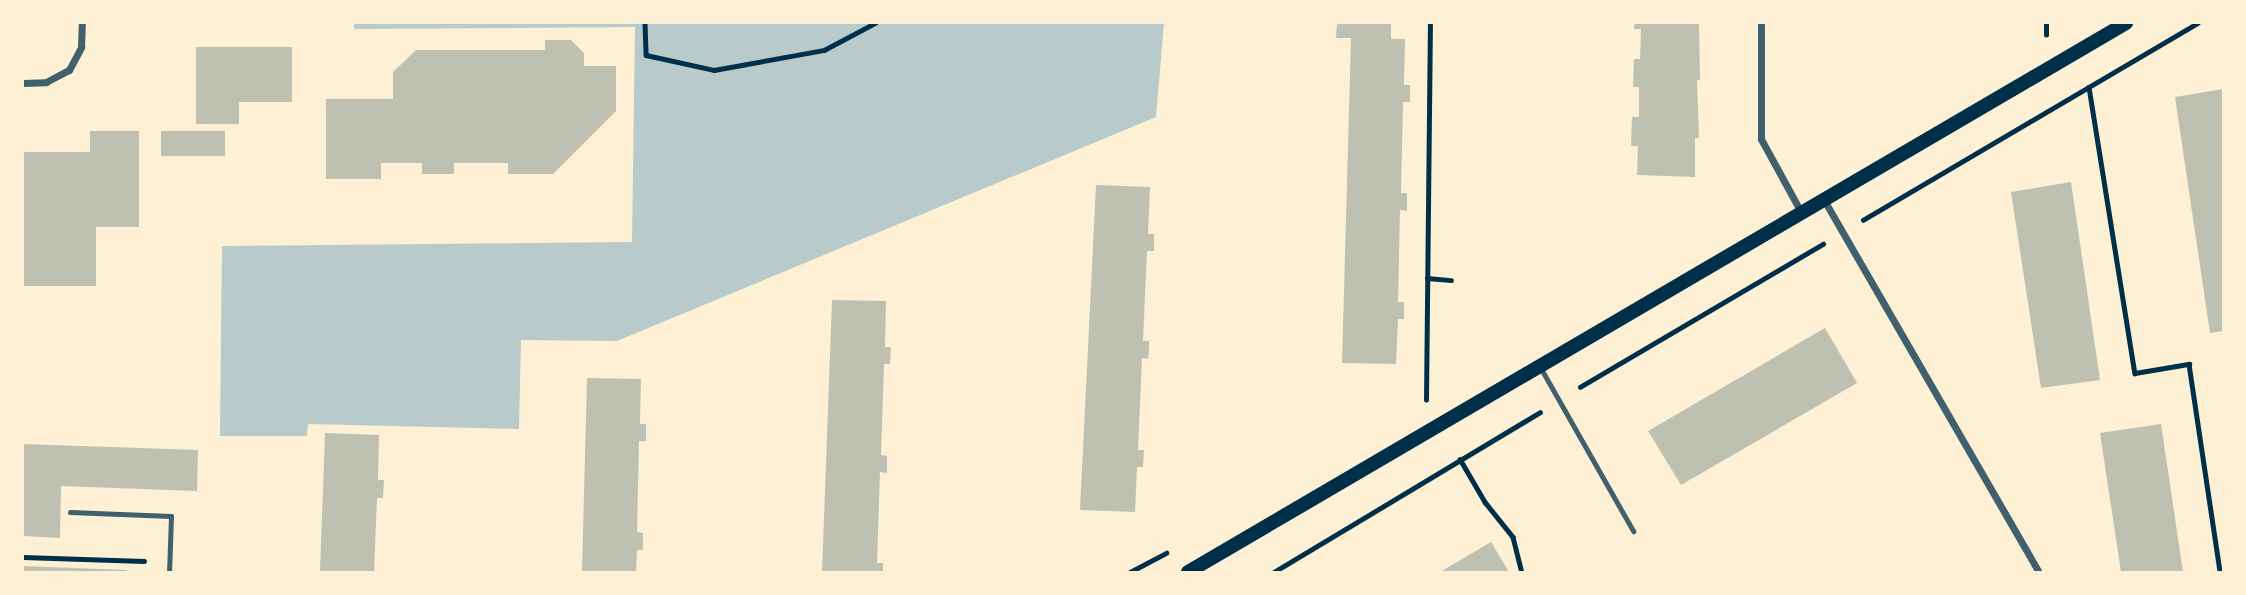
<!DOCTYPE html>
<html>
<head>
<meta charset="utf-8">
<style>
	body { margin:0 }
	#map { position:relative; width:2246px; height:595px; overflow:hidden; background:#fdf0d5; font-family:"Varela Round",sans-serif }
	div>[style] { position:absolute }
	.green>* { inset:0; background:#b9caca }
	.building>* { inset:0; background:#bec0b2 }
	.path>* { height:4.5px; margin:-2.25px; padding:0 2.25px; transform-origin:2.25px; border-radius:2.25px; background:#003049 }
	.service>* { height:5px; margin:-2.5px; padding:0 2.5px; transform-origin:2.5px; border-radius:2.5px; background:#3f606c }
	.minor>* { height:7px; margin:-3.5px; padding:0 3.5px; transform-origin:3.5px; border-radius:3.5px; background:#3f606c }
	.secondary>* { height:14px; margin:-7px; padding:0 7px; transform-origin:7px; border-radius:7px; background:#003049 }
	span { translate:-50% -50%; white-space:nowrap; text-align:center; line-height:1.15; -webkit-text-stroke:7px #fdf0d5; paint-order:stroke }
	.frame { position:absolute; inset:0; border:24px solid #fdf0d5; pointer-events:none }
</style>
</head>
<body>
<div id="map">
	<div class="green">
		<div style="clip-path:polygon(354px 23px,1164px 23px,1156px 117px,617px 341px,521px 340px,519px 429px,308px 424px,307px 436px,220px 436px,222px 246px,632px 242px,635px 27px,354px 29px)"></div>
	</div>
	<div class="building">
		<div style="clip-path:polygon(1337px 23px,1391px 23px,1391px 39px,1405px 39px,1404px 85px,1410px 85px,1410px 102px,1403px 102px,1401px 193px,1407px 193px,1407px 211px,1400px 210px,1398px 302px,1404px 302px,1404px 319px,1398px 319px,1396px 364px,1342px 363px,1351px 38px,1336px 38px)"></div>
		<div style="clip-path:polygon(1635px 23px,1699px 23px,1700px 80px,1697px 80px,1699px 138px,1695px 138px,1695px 177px,1637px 175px,1638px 146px,1631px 146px,1632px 117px,1639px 117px,1639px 87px,1633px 87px,1634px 59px,1640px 59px,1641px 29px,1634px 29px)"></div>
		<div style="clip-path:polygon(545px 40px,571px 40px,584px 53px,584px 66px,616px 66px,616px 111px,553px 174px,508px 174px,508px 163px,454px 163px,454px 174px,422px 174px,422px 163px,381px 163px,381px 179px,326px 179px,326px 99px,393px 99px,393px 72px,416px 50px,545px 50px)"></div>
		<div style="clip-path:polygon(196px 47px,292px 47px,292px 102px,239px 102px,239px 124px,196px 124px)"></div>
		<div style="clip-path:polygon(2223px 89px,2223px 331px,2210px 333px,2175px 97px)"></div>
		<div style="clip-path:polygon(90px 131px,139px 131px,139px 227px,96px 227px,96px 286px,23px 286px,23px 152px,90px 152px)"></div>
		<div style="clip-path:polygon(161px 131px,225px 131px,225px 156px,161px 156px)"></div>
		<div style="clip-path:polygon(2071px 182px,2100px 380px,2041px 388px,2011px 192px)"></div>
		<div style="clip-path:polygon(1096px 185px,1150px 187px,1148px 234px,1154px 234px,1154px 251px,1147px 251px,1143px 341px,1149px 341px,1149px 351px,1148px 359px,1142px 358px,1138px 450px,1144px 450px,1143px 467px,1137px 467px,1135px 512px,1080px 510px)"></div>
		<div style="clip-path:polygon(832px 300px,886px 301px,885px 347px,891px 347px,890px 364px,884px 364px,881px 455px,887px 456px,887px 473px,880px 472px,877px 563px,883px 563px,883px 572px,822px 572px)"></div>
		<div style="clip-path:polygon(1825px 328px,1857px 383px,1681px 485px,1648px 431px)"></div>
		<div style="clip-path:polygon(587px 378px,641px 379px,640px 424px,646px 424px,646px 441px,639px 441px,637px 532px,643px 533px,643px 550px,637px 550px,636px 572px,582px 572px)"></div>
		<div style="clip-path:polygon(2161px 424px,2183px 572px,2121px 572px,2100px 433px)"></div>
		<div style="clip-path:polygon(325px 433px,379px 435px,378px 480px,384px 480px,383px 498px,377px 498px,374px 572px,320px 572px)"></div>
		<div style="clip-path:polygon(23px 444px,198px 450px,197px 491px,61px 486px,60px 538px,23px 536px)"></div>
		<div style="clip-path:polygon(1491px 542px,1509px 572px,1440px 572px)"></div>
		<div style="clip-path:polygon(23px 566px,127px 570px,127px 572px,23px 572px)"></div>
	</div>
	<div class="path">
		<div style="left:645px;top:23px;width:32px;rotate:88deg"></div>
		<div style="left:646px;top:55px;width:70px;rotate:12.4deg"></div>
		<div style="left:714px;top:70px;width:112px;rotate:-10.3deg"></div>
		<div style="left:824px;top:50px;width:58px;rotate:-27.9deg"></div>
		<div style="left:2046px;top:35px;width:12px;rotate:-90deg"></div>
		<div style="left:2089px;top:87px;width:290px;rotate:80.9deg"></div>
		<div style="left:2135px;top:373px;width:55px;rotate:-9.5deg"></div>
		<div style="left:2189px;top:364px;width:210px;rotate:81.5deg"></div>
		<div style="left:1863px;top:220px;width:388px;rotate:-30.5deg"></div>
		<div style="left:1427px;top:278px;width:24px;rotate:5deg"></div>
		<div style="left:1580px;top:387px;width:282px;rotate:-30.5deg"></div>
		<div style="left:1426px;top:400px;width:377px;rotate:-89.4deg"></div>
		<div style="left:1460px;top:459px;width:50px;rotate:59.8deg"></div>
		<div style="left:1485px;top:502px;width:45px;rotate:51.3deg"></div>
		<div style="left:1513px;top:537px;width:36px;rotate:76deg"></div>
		<div style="left:23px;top:557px;width:121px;rotate:1.9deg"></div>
		<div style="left:1130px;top:572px;width:41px;rotate:-27.8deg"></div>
		<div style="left:1274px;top:572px;width:310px;rotate:-31deg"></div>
	</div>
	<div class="service">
		<div style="left:1540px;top:367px;width:189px;rotate:60.4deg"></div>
		<div style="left:70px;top:512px;width:101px;rotate:2.3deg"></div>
		<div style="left:171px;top:516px;width:56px;rotate:92deg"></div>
	</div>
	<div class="minor">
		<div style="left:1761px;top:23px;width:116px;rotate:90deg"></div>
		<div style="left:1761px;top:139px;width:83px;rotate:61.3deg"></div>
		<div style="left:23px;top:83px;width:23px;rotate:-2deg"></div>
		<div style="left:46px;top:82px;width:26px;rotate:-28deg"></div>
		<div style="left:69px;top:70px;width:26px;rotate:-62deg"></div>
		<div style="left:81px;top:47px;width:24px;rotate:-88deg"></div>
		<div style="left:1824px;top:200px;width:430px;rotate:60deg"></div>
	</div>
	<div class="secondary">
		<div style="left:1188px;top:572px;width:1087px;rotate:-30.34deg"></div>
	</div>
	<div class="frame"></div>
</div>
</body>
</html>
